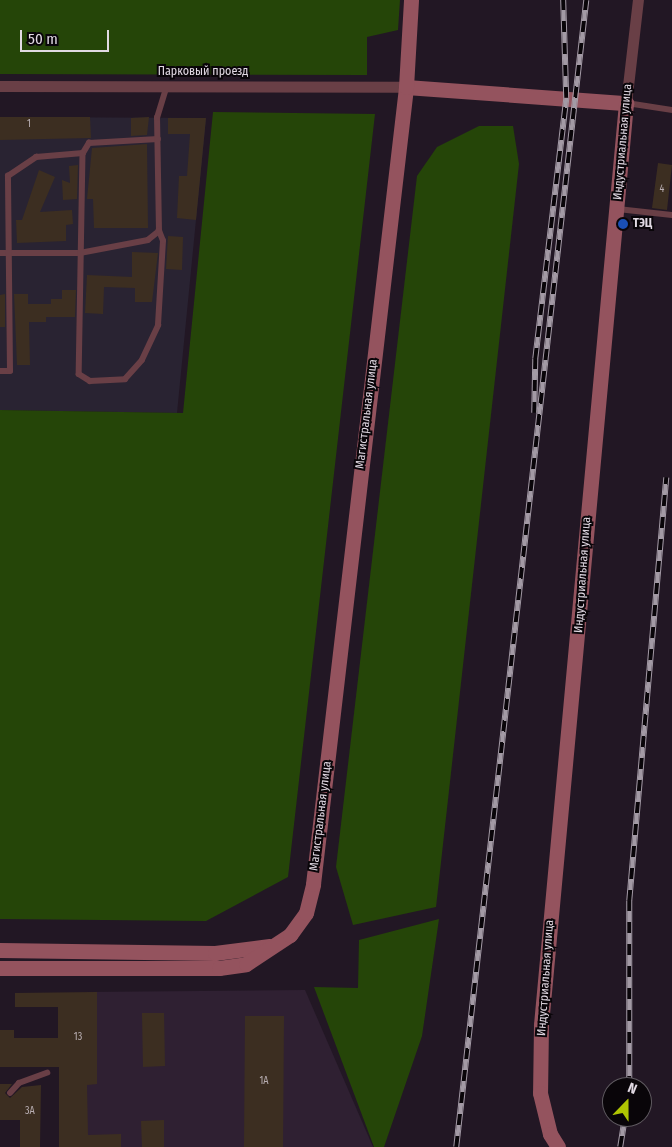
<!DOCTYPE html>
<html>
<head>
<meta charset="utf-8">
<style>
	body { margin:0 }
	#map { position:relative; width:672px; height:1147px; overflow:hidden; background:#221724; font-family:"Fira Sans Condensed",sans-serif }
	div>[style] { position:absolute }
	.commercial>* { inset:0; background:#292332 }
	.built>* { inset:0; background:#2f2032 }
	.green>* { inset:0; background:#254508 }
	.building>* { inset:0; background:#3c2e21 }
	.lane>* { height:5.5px; margin:-2.75px; padding:0 2.75px; transform-origin:2.75px; border-radius:2.75px; background:#693f46 }
	.street>* { height:11px; margin:-5.5px; padding:0 5.5px; transform-origin:5.5px; border-radius:5.5px; background:#693f46 }
	.secondary>* { height:15px; margin:-7.5px; padding:0 7.5px; transform-origin:7.5px; border-radius:7.5px; background:#94535e }
	.rail>* { height:5.5px; margin-top:-2.75px; transform-origin:0; background:repeating-linear-gradient(90deg,#090509 0 11px,#a39aa5 0 22px); box-sizing:border-box; border-block:1px solid #a39aa5 }
	.dots>* { width:14px; height:14px; translate:-50% -50%; box-sizing:border-box; border:2px solid #090509; border-radius:50% }
	span { translate:-50% -50%; white-space:nowrap; text-align:center; line-height:1.15; -webkit-text-stroke:4px #090509; paint-order:stroke }
	.number-label { font-size:10px; color:#b8aeb2 }
	.number-label span { -webkit-text-stroke-width:0 }
	.street-label { font-size:12px; color:#e1d9e3 }
	.poi-label { font-size:12px; color:#e1d9e3; font-weight:700 }
	.left { translate:0 -50%; text-align:left }
	.north { position:absolute; left:602px; top:1077px; width:50px; height:50px; box-sizing:border-box; background:#090509; border:1px solid #5f5a60; border-radius:50%; rotate:22deg; font-size:14px; font-weight:700; line-height:20px; text-align:center; color:#e1d9e3 }
	.north::after { content:''; display:block; margin:auto; width:18px; height:22px; background:#b0c502; clip-path:polygon(50% 0,100% 100%,50% 72%,0 100%) }
	.scale { position:absolute; left:20px; top:30px; width:89px; height:22px; box-sizing:border-box; border:2px solid #e1d9e3; border-top:0; padding-left:6px; font-size:15px; line-height:18px; white-space:nowrap; color:#e1d9e3; -webkit-text-stroke:4px #090509; paint-order:stroke }
</style>
</head>
<body>
<div id="map">
	<div class="commercial">
		<div style="clip-path:polygon(0 117px,206px 118px,177px 413px,0 410px)"></div>
	</div>
	<div class="built">
		<div style="clip-path:polygon(305px 990px,373px 1147px,71px 1147px,87px 992px)"></div>
	</div>
	<div class="green">
		<div style="clip-path:polygon(0 0,400px 0,398px 30px,367px 37px,367px 75px,0 74px)"></div>
		<div style="clip-path:polygon(213px 112px,375px 114px,288px 877px,206px 921px,0 919px,0 410px,183px 413px)"></div>
		<div style="clip-path:polygon(479px 126px,513px 126px,519px 164px,436px 907px,353px 925px,336px 867px,417px 176px,437px 147px)"></div>
		<div style="clip-path:polygon(439px 919px,422px 1036px,384px 1147px,374px 1147px,314px 987px,358px 988px,359px 940px)"></div>
	</div>
	<div class="building">
		<div style="clip-path:polygon(0 117px,90px 117px,91px 138px,0 140px)"></div>
		<div style="clip-path:polygon(149px 117px,147px 135px,131px 136px,131px 118px)"></div>
		<div style="clip-path:polygon(168px 118px,206px 118px,196px 220px,177px 218px,179px 176px,187px 176px,190px 134px,168px 134px)"></div>
		<div style="clip-path:polygon(147px 144px,148px 228px,94px 228px,93px 199px,87px 199px,92px 148px)"></div>
		<div style="clip-path:polygon(658px 163px,672px 165px,667px 210px,652px 208px)"></div>
		<div style="clip-path:polygon(78px 165px,77px 199px,63px 200px,62px 180px,70px 183px,69px 166px)"></div>
		<div style="clip-path:polygon(39px 170px,55px 177px,40px 212px,72px 210px,73px 224px,66px 225px,66px 241px,17px 243px,16px 220px,22px 220px)"></div>
		<div style="clip-path:polygon(168px 236px,183px 237px,182px 270px,166px 269px)"></div>
		<div style="clip-path:polygon(132px 252px,158px 253px,152px 302px,135px 302px,135px 288px,104px 287px,103px 314px,85px 313px,87px 275px,132px 277px)"></div>
		<div style="clip-path:polygon(62px 290px,76px 290px,75px 317px,46px 317px,46px 322px,29px 322px,30px 365px,17px 365px,14px 294px,28px 294px,28px 304px,51px 304px,51px 299px,62px 299px)"></div>
		<div style="clip-path:polygon(5px 294px,5px 327px,0 327px,0 295px)"></div>
		<div style="clip-path:polygon(97px 992px,97px 1084px,87px 1085px,88px 1135px,121px 1134px,121px 1147px,59px 1147px,59px 1067px,0 1067px,0 1030px,14px 1030px,14px 1038px,58px 1038px,58px 1007px,15px 1007px,15px 993px)"></div>
		<div style="clip-path:polygon(142px 1013px,164px 1013px,165px 1066px,143px 1067px)"></div>
		<div style="clip-path:polygon(245px 1016px,284px 1016px,283px 1147px,244px 1147px)"></div>
		<div style="clip-path:polygon(0 1084px,12px 1084px,5px 1093px,10px 1098px,22px 1087px,41px 1085px,40px 1147px,20px 1147px,20px 1120px,0 1120px)"></div>
		<div style="clip-path:polygon(164px 1120px,164px 1147px,142px 1147px,141px 1121px)"></div>
	</div>
	<div class="lane">
		<div style="left:627px;top:103px;width:46px;rotate:8.8deg"></div>
		<div style="left:83px;top:153px;width:12px;rotate:-59deg"></div>
		<div style="left:89px;top:143px;width:69px;rotate:-3.3deg"></div>
		<div style="left:618px;top:209px;width:54px;rotate:6.3deg"></div>
		<div style="left:0;top:253px;width:80px"></div>
		<div style="left:80px;top:253px;width:69px;rotate:-10.8deg"></div>
		<div style="left:148px;top:240px;width:14px;rotate:-39deg"></div>
		<div style="left:159px;top:231px;width:113px;rotate:-91deg"></div>
		<div style="left:157px;top:118px;width:34px;rotate:-73deg"></div>
		<div style="left:0;top:371px;width:10px"></div>
		<div style="left:10px;top:371px;width:195px;rotate:-90.6deg"></div>
		<div style="left:8px;top:176px;width:34px;rotate:-34deg"></div>
		<div style="left:36px;top:157px;width:47px;rotate:-4.9deg"></div>
		<div style="left:83px;top:153px;width:221px;rotate:91deg"></div>
		<div style="left:79px;top:374px;width:13px;rotate:32deg"></div>
		<div style="left:90px;top:381px;width:35px;rotate:-3deg"></div>
		<div style="left:125px;top:379px;width:25px;rotate:-48deg"></div>
		<div style="left:142px;top:360px;width:38px;rotate:-65deg"></div>
		<div style="left:158px;top:325px;width:84px;rotate:-86.6deg"></div>
		<div style="left:163px;top:241px;width:11px;rotate:-112deg"></div>
		<div style="left:10px;top:1093px;width:13px;rotate:-48deg"></div>
		<div style="left:19px;top:1083px;width:30px;rotate:-20deg"></div>
	</div>
	<div class="street">
		<div style="left:0;top:86px;width:406px;rotate:0.1deg"></div>
		<div style="left:626px;top:103px;width:104px;rotate:-83.4deg"></div>
	</div>
	<div class="secondary">
		<div style="left:406px;top:87px;width:221px;rotate:4.2deg"></div>
		<div style="left:626px;top:103px;width:926px;rotate:95.27deg"></div>
		<div style="left:541px;top:1025px;width:68px;rotate:90.8deg"></div>
		<div style="left:540px;top:1093px;width:42px;rotate:76.3deg"></div>
		<div style="left:550px;top:1134px;width:15px;rotate:58deg"></div>
		<div style="left:0;top:950px;width:215px;rotate:0.8deg"></div>
		<div style="left:215px;top:953px;width:55px;rotate:-7.3deg"></div>
		<div style="left:0;top:968px;width:219px"></div>
		<div style="left:219px;top:968px;width:27px;rotate:-8deg"></div>
		<div style="left:246px;top:964px;width:53px;rotate:-33.4deg"></div>
		<div style="left:290px;top:935px;width:27px;rotate:-54deg"></div>
		<div style="left:306px;top:913px;width:30px;rotate:-76deg"></div>
		<div style="left:313px;top:884px;width:802px;rotate:-83.34deg"></div>
		<div style="left:406px;top:87px;width:87px;rotate:-86.7deg"></div>
	</div>
	<div class="rail">
		<div style="left:534px;top:413px;width:54px;rotate:-88.9deg"></div>
		<div style="left:535px;top:359px;width:263px;rotate:-83.2deg"></div>
		<div style="left:566px;top:98px;width:98px;rotate:-91.8deg"></div>
		<div style="left:629px;top:1087px;width:186px;rotate:-90deg"></div>
		<div style="left:629px;top:901px;width:425px;rotate:-85deg"></div>
		<div style="left:456px;top:1147px;width:1154px;rotate:-83.53deg"></div>
		<div style="left:620px;top:1147px;width:30px;rotate:-81deg"></div>
	</div>
	<div class="dots">
		<div style="left:623px;top:224px;background:#1a4fb4"></div>
	</div>
	<div class="number-label">
		<span style="left:29px;top:125px">1</span>
		<span style="left:662px;top:190px">4</span>
		<span style="left:78px;top:1038px">13</span>
		<span style="left:264px;top:1082px">1А</span>
		<span style="left:30px;top:1112px">3А</span>
	</div>
	<div class="street-label">
		<span style="left:203px;top:72px">Парковый проезд</span>
		<span style="left:623px;top:142px;rotate:-85deg">Индустриальная улица</span>
		<span style="left:367px;top:414px;rotate:-83deg">Магистральная улица</span>
		<span style="left:583px;top:575px;rotate:-86deg">Индустриальная улица</span>
		<span style="left:321px;top:816px;rotate:-83deg">Магистральная улица</span>
		<span style="left:546px;top:978px;rotate:-86deg">Индустриальная улица</span>
	</div>
	<div class="poi-label">
		<span class="left" style="left:633px;top:224px">ТЭЦ</span>
	</div>
	<div class="north">N</div>
	<div class="scale">50 m</div>
</div>
</body>
</html>
